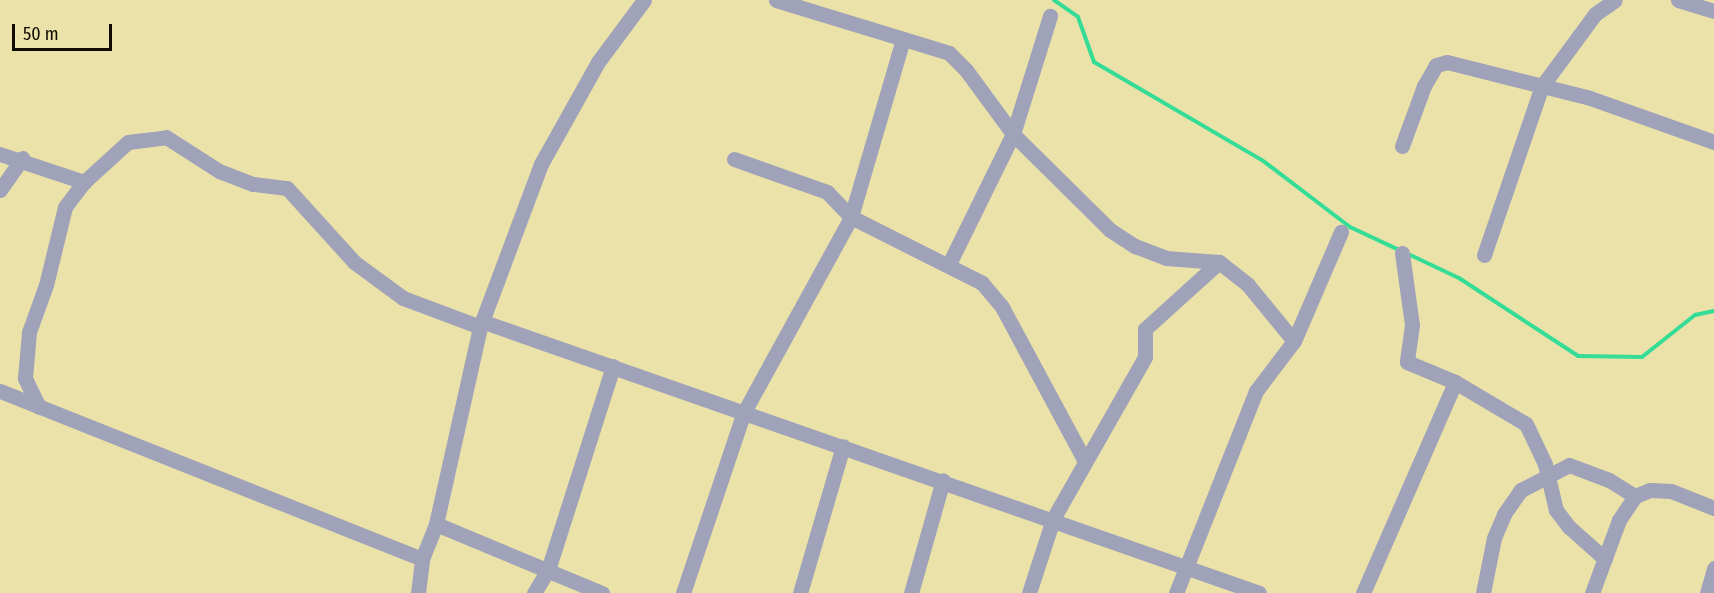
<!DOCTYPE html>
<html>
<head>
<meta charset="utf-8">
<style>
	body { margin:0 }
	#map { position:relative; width:1714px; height:593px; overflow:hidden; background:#ebe2aa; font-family:"Fira Sans Condensed",sans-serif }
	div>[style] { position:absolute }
	.stream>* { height:4px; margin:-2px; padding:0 2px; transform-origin:2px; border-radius:2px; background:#35dc96 }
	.street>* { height:15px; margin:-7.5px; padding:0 7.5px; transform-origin:7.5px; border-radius:7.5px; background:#9fa2b8 }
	span { translate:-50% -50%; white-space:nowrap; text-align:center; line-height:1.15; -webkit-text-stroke:6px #ebe2aa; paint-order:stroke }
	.scale { position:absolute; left:12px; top:24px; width:100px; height:27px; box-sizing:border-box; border:3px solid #0f0b00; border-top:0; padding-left:8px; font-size:18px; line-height:21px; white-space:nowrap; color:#0f0b00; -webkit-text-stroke:4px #ebe2aa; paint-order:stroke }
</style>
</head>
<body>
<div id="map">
	<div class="stream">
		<div style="left:1054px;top:0;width:29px;rotate:35deg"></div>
		<div style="left:1078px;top:17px;width:48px;rotate:70.4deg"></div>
		<div style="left:1094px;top:62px;width:194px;rotate:30.3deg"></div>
		<div style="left:1262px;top:160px;width:111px;rotate:37.3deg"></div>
		<div style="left:1350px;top:227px;width:54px;rotate:25.1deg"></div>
		<div style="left:1406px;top:253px;width:59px;rotate:25.3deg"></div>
		<div style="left:1459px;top:278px;width:142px;rotate:33.2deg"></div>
		<div style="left:1578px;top:356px;width:64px;rotate:0.9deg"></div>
		<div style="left:1642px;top:357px;width:68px;rotate:-38.4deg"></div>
		<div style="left:1695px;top:315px;width:19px;rotate:-12deg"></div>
	</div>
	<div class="street">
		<div style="left:776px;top:0;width:181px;rotate:17deg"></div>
		<div style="left:949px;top:53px;width:24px;rotate:45deg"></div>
		<div style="left:966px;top:70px;width:79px;rotate:53.7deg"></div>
		<div style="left:1013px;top:134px;width:136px;rotate:44.7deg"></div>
		<div style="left:1110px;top:230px;width:30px;rotate:33deg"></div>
		<div style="left:1135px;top:246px;width:33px;rotate:21deg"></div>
		<div style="left:1166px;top:258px;width:53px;rotate:4.3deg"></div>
		<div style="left:1219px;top:262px;width:37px;rotate:38deg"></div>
		<div style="left:1248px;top:285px;width:72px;rotate:50.6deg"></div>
		<div style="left:1678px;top:0;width:38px;rotate:17deg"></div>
		<div style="left:1402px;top:146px;width:64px;rotate:-69.9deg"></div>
		<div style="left:1424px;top:86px;width:24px;rotate:-60deg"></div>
		<div style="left:1436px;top:65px;width:11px;rotate:-15deg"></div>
		<div style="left:1447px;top:62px;width:147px;rotate:14.1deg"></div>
		<div style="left:1590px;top:98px;width:132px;rotate:19.5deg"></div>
		<div style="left:0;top:154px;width:89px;rotate:18.4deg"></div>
		<div style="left:84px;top:182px;width:59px;rotate:-42.3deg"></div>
		<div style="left:128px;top:142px;width:38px;rotate:-7deg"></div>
		<div style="left:166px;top:137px;width:63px;rotate:32.7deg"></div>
		<div style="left:219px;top:171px;width:36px;rotate:21deg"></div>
		<div style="left:253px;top:184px;width:34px;rotate:7deg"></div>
		<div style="left:287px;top:188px;width:100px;rotate:47.8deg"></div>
		<div style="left:354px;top:262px;width:61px;rotate:36.3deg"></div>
		<div style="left:403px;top:298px;width:82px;rotate:20.6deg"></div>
		<div style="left:734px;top:159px;width:99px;rotate:19.5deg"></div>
		<div style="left:827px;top:192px;width:35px;rotate:46deg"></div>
		<div style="left:851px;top:217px;width:147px;rotate:26.7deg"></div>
		<div style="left:982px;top:283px;width:31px;rotate:50deg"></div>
		<div style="left:1002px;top:307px;width:173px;rotate:61.7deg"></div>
		<div style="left:0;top:190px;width:39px;rotate:-55deg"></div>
		<div style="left:1402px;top:253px;width:73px;rotate:82.1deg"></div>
		<div style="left:1412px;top:325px;width:37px;rotate:98deg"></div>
		<div style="left:1407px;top:362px;width:52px;rotate:22.6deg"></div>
		<div style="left:1455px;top:382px;width:82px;rotate:30.6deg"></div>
		<div style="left:1526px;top:424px;width:44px;rotate:64.6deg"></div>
		<div style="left:1545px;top:464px;width:47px;rotate:76.6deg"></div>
		<div style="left:1556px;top:510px;width:21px;rotate:53deg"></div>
		<div style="left:1569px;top:527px;width:48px;rotate:41.6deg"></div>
		<div style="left:1484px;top:255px;width:179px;rotate:-71.1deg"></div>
		<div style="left:1542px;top:86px;width:89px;rotate:-53.6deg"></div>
		<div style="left:1595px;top:14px;width:24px;rotate:-35deg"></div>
		<div style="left:949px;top:264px;width:145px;rotate:-63.8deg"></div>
		<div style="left:1013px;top:134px;width:124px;rotate:-72.6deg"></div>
		<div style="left:484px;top:322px;width:821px;rotate:19.27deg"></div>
		<div style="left:0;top:391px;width:454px;rotate:21.7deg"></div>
		<div style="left:39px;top:407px;width:32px;rotate:-116deg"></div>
		<div style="left:25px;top:378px;width:46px;rotate:-85deg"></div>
		<div style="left:29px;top:332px;width:50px;rotate:-70.1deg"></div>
		<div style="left:46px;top:285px;width:80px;rotate:-76.3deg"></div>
		<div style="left:65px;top:207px;width:31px;rotate:-53deg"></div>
		<div style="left:436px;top:524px;width:180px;rotate:22.6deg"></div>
		<div style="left:418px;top:593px;width:34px;rotate:-83deg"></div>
		<div style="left:422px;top:559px;width:38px;rotate:-68deg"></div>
		<div style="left:436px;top:524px;width:202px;rotate:-77.4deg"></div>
		<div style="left:480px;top:327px;width:174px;rotate:-69.5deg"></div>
		<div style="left:541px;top:164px;width:117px;rotate:-60.8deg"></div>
		<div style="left:598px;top:62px;width:77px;rotate:-53.4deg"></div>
		<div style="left:534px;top:593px;width:27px;rotate:-59deg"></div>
		<div style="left:548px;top:570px;width:214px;rotate:-72.3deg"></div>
		<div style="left:683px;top:593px;width:191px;rotate:-71.4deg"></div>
		<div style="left:744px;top:412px;width:222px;rotate:-61.2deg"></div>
		<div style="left:851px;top:217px;width:185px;rotate:-73.7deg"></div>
		<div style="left:800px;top:593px;width:153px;rotate:-73.7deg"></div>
		<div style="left:911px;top:593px;width:117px;rotate:-74.2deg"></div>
		<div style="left:1029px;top:593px;width:78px;rotate:-72deg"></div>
		<div style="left:1053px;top:519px;width:186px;rotate:-60.4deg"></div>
		<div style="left:1145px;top:357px;width:28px;rotate:-90deg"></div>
		<div style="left:1145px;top:329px;width:100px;rotate:-42.2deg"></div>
		<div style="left:1176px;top:593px;width:217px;rotate:-68.4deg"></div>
		<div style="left:1256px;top:391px;width:63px;rotate:-52.8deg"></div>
		<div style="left:1294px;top:341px;width:119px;rotate:-66.7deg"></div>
		<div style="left:1363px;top:593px;width:230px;rotate:-66.4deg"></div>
		<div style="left:1483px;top:593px;width:56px;rotate:-78.7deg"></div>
		<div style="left:1494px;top:538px;width:26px;rotate:-67deg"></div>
		<div style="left:1504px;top:514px;width:29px;rotate:-55deg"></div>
		<div style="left:1521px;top:490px;width:54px;rotate:-27.5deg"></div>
		<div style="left:1569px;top:465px;width:43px;rotate:20.6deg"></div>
		<div style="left:1609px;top:480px;width:31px;rotate:32deg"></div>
		<div style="left:1592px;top:593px;width:78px;rotate:-69.7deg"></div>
		<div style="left:1619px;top:520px;width:29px;rotate:-56deg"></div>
		<div style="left:1635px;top:496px;width:16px;rotate:-22deg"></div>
		<div style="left:1650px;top:490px;width:21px;rotate:3deg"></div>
		<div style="left:1671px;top:491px;width:46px;rotate:21.6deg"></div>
		<div style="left:1707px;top:593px;width:26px;rotate:-74deg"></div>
	</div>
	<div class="scale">50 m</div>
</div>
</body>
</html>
